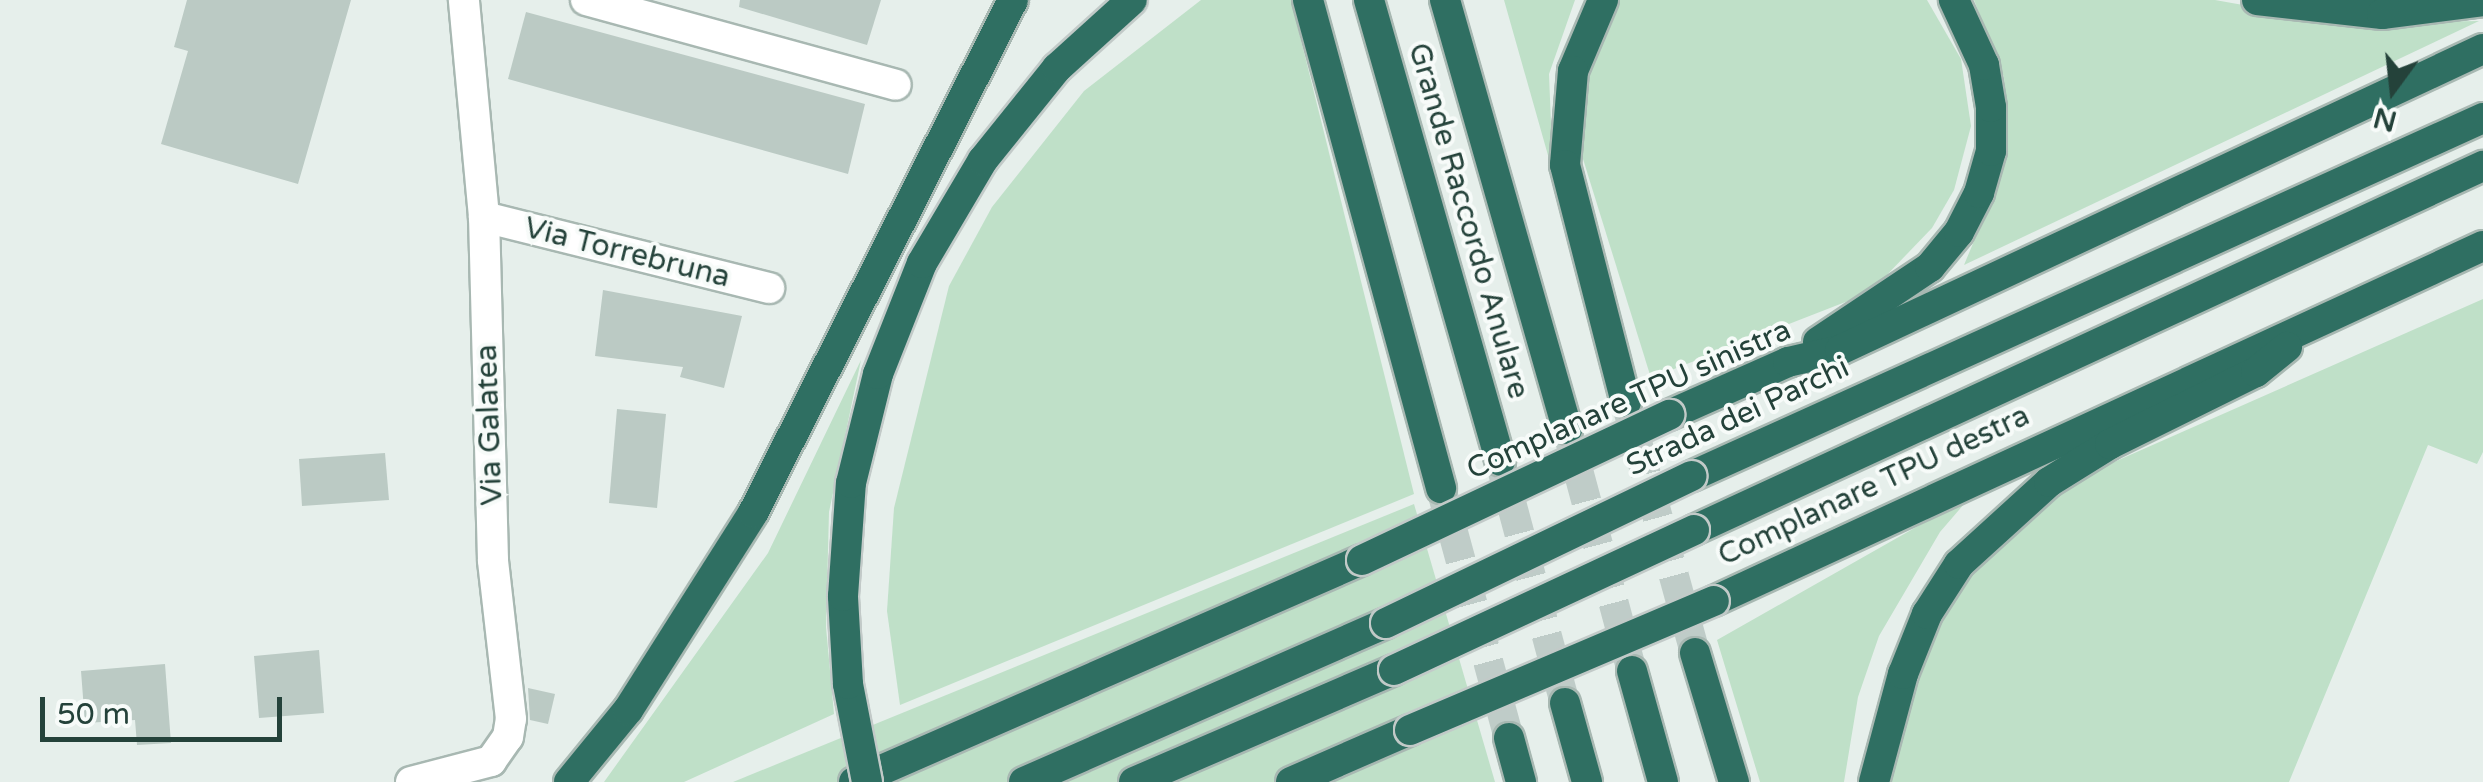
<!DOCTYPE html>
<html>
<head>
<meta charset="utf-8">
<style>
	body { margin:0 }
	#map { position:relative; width:2483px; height:782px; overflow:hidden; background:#e6efeb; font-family:"Varela Round",sans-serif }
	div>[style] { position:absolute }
	.green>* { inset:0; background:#bfe0c8 }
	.building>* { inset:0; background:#bbcac4 }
	.highway-tunnel>* { height:30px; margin-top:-15px; transform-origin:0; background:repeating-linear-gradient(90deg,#bfccc8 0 30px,transparent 0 45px) }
	.roads { filter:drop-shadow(2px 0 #a8b8b2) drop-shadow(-2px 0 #a8b8b2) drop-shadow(0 2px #a8b8b2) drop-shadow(0 -2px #a8b8b2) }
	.street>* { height:30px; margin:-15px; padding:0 15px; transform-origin:15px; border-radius:15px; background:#fff }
	.highway>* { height:30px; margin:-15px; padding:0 15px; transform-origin:15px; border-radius:15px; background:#2f6f62 }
	.bridges { filter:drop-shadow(2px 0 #c2cac8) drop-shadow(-2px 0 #c2cac8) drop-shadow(0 2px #c2cac8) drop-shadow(0 -2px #c2cac8) }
	.highway-bridge>* { height:30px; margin:-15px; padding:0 15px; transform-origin:15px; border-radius:15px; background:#2f6f62 }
	span { translate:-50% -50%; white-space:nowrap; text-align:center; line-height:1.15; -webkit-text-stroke:8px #f7fbf9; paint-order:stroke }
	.street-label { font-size:30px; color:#24423a }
	.north { position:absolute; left:2343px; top:40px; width:100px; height:100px; -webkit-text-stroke:8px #f7fbf9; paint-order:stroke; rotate:195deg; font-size:28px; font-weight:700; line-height:40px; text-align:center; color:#24423a }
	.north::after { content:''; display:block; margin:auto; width:35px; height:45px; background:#24423a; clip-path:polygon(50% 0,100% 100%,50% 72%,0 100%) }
	.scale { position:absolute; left:40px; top:697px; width:242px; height:45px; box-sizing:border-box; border:5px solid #24423a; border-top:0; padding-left:12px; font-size:30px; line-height:35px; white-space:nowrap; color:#24423a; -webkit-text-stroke:8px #f7fbf9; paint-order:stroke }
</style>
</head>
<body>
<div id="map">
	<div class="green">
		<div style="clip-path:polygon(1201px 0,1291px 0,1414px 494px,900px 705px,887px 611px,894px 508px,949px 286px,992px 207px,1084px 91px)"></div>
		<div style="clip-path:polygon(1504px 0,1575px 0,1549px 74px,1553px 173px)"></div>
		<div style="clip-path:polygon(1620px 0,1927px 0,1961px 59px,1971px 126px,1954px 190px,1932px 228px,1882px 280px,1848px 301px,1651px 378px,1583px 159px,1580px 116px,1589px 68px)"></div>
		<div style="clip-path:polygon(1974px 0,2215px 0,2345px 23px,2479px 21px,1964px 265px,2002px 174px,2007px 139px,2004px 77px)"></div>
		<div style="clip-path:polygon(2483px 299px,2483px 452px,2477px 464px,2428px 445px,2289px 782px,1890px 782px,1904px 709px,1940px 621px,1964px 580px,2042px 507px,2105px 466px)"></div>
		<div style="clip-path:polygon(861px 360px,829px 512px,826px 627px,834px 714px,684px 782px,604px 782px,768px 553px)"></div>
		<div style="clip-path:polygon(1971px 496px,1940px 532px,1879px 636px,1858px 697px,1844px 782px,1760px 782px,1717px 640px)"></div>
		<div style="clip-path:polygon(1414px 504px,1495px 782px,733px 782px)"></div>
	</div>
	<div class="building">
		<div style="clip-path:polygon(187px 0,351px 0,298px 184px,161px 144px,188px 51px,174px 47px)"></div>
		<div style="clip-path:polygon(740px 0,881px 0,867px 45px,739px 7px)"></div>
		<div style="clip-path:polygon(526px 12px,865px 104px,848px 174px,508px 79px)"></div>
		<div style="clip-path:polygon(603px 290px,742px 316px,724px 388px,680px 377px,683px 367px,595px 356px)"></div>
		<div style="clip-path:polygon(617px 409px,666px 414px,657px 508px,609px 503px)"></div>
		<div style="clip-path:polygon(385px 453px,389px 500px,302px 506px,299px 459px)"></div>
		<div style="clip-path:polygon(319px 650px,324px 713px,259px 718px,254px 656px)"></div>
		<div style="clip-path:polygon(165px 664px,171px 743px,137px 745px,135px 720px,85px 723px,81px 671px)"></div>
		<div style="clip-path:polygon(528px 688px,555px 694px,548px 724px,530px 720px)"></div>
	</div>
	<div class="highway-tunnel">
		<div style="left:1626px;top:402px;width:260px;rotate:74.6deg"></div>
		<div style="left:1567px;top:429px;width:243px;rotate:75deg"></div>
		<div style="left:1500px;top:461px;width:251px;rotate:75deg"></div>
		<div style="left:1441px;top:488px;width:259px;rotate:74.8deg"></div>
	</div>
	<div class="roads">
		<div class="street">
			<div style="left:586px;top:0;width:321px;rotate:15.3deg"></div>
			<div style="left:484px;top:217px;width:294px;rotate:14deg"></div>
			<div style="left:411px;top:782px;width:83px;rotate:-14.7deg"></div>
			<div style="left:491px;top:761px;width:29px;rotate:-55deg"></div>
			<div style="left:508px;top:737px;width:18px;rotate:-81deg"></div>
			<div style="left:511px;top:719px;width:160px;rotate:-96.5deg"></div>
			<div style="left:493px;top:560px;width:343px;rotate:-91.5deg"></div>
			<div style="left:484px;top:217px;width:218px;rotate:-95.3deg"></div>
		</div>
		<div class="highway">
			<div style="left:1308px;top:0;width:506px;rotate:74.75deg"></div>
			<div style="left:1369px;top:0;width:479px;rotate:74.1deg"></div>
			<div style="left:1445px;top:0;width:446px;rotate:74.1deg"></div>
			<div style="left:1603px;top:0;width:77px;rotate:112.9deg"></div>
			<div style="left:1573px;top:71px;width:94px;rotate:94.9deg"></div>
			<div style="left:1565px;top:165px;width:245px;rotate:75.6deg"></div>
			<div style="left:2257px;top:0;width:126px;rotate:6.4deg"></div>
			<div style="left:2382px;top:14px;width:102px;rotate:-7.3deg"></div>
			<div style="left:1818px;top:342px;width:135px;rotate:-33.8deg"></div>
			<div style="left:1930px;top:267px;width:45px;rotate:-50.4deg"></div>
			<div style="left:1959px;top:232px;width:44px;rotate:-62.9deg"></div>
			<div style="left:1979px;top:193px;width:44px;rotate:-74.1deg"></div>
			<div style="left:1991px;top:151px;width:44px;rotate:-90deg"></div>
			<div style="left:1991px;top:107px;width:43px;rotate:-99.5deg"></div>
			<div style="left:1984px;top:65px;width:72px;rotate:-114.8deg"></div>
			<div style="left:1669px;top:415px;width:130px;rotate:-24deg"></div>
			<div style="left:1788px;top:362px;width:53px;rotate:-13deg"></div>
			<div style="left:1840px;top:350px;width:710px;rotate:-25.09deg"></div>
			<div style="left:1692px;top:476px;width:868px;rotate:-24.35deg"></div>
			<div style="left:1694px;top:530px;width:869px;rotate:-24.77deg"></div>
			<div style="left:1714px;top:601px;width:847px;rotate:-24.78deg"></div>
			<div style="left:1695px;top:653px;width:135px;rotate:73.2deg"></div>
			<div style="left:1632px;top:671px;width:115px;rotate:74.4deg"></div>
			<div style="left:1565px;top:703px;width:82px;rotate:74.4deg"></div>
			<div style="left:1509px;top:738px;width:46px;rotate:74.7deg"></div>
			<div style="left:569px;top:782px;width:93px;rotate:-50.7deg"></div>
			<div style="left:628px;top:710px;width:233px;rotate:-57.6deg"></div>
			<div style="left:753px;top:513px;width:575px;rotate:-63.12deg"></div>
			<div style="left:854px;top:782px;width:554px;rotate:-23.61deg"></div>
			<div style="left:1024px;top:782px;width:395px;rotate:-23.7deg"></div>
			<div style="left:1134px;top:782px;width:283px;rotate:-23.3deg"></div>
			<div style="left:1291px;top:782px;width:130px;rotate:-23.6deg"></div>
			<div style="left:1874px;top:782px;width:112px;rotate:-75deg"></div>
			<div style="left:1903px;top:674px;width:65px;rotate:-68.2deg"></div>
			<div style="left:1927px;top:614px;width:59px;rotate:-57.4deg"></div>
			<div style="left:1959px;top:564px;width:122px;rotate:-42.3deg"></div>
			<div style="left:2049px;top:482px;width:72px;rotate:-31.9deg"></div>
			<div style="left:2110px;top:444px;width:163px;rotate:-26.3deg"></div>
			<div style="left:2256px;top:372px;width:40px;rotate:-39deg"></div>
		</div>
	</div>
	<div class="bridges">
		<div class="highway-bridge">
			<div style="left:1362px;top:560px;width:340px;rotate:-25.3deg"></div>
			<div style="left:1386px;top:623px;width:339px;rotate:-25.7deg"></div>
			<div style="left:1394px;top:670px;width:331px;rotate:-25deg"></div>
			<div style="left:1410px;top:730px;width:330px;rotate:-23deg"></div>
			<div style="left:867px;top:782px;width:100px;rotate:-101deg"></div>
			<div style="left:848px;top:684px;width:88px;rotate:-93.3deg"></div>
			<div style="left:843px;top:596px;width:113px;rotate:-86deg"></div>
			<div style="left:851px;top:483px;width:112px;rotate:-76.1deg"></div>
			<div style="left:878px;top:374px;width:119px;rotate:-68.4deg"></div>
			<div style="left:922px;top:263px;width:120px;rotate:-59.4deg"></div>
			<div style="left:983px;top:160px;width:118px;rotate:-51.2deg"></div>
			<div style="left:1057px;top:68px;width:101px;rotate:-42.2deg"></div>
		</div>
	</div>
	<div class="street-label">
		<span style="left:1468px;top:221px;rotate:74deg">Grande Raccordo Anulare</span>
		<span style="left:627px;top:253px;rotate:14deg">Via Torrebruna</span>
		<span style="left:1629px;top:400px;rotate:-24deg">Complanare TPU sinistra</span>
		<span style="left:1738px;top:417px;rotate:-25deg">Strada dei Parchi</span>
		<span style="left:490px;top:425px;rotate:-92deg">Via Galatea</span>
		<span style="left:1874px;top:486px;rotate:-25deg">Complanare TPU destra</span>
	</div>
	<div class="north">N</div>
	<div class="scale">50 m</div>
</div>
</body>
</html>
